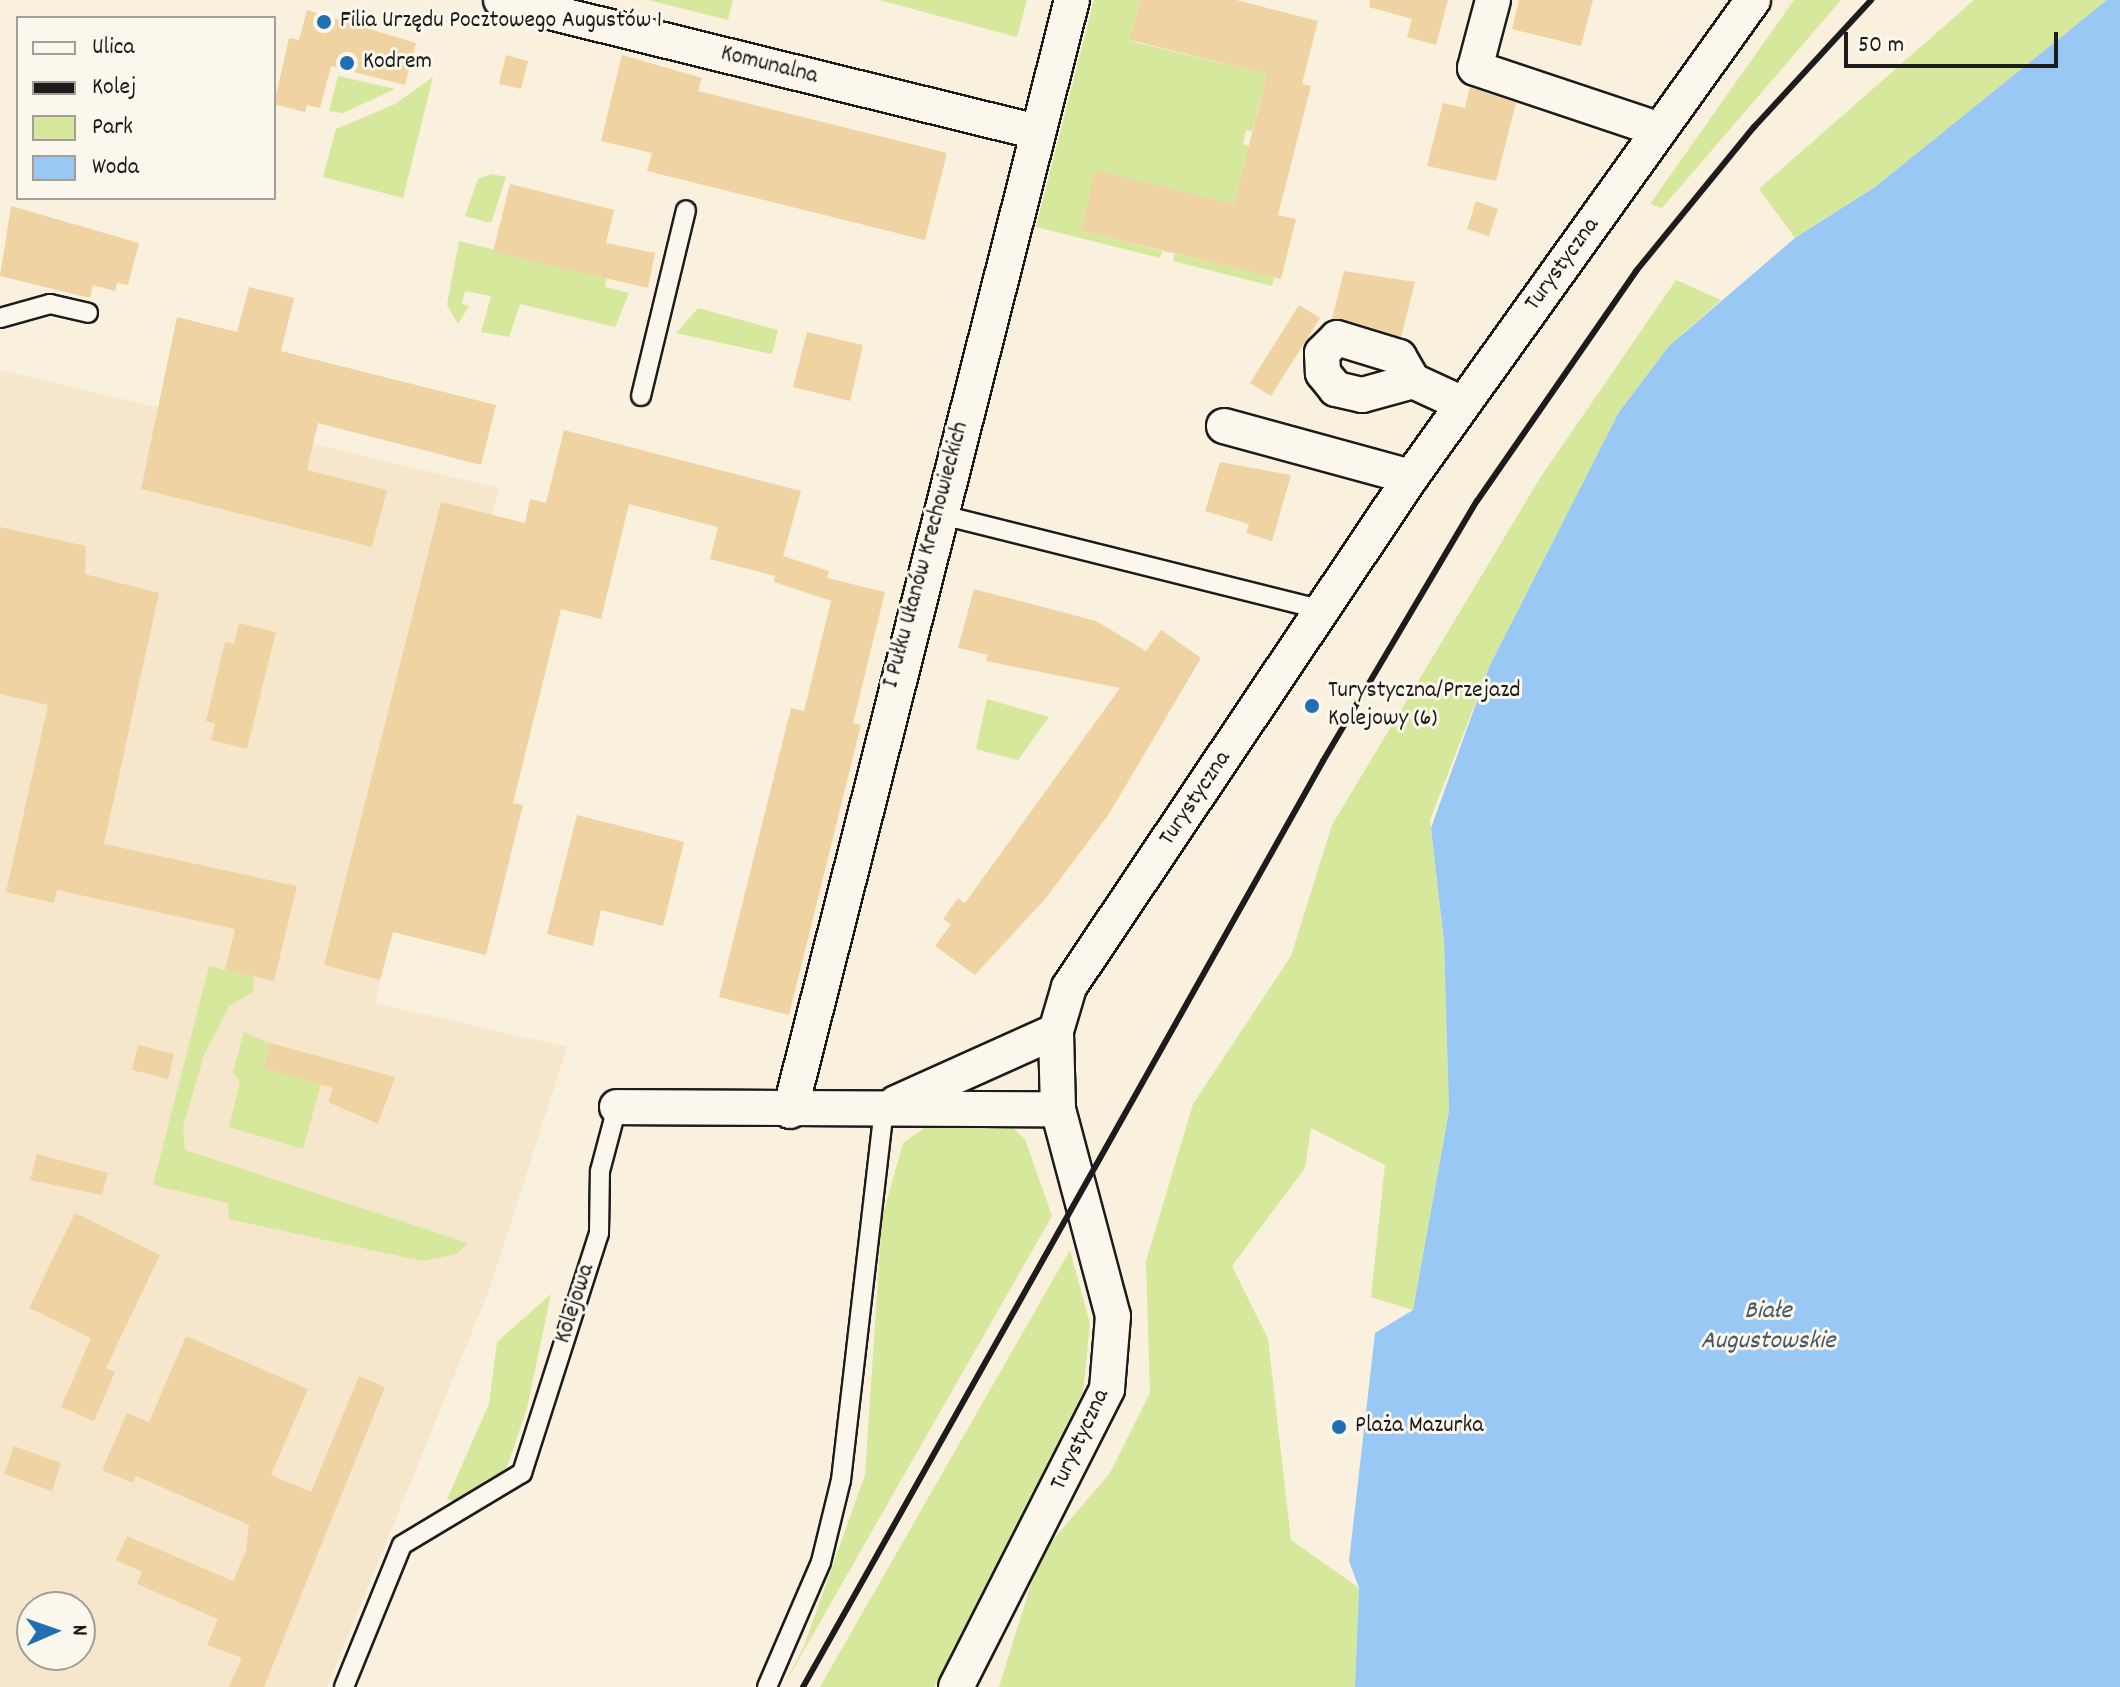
<!DOCTYPE html>
<html>
<head>
<meta charset="utf-8">
<style>
	body { margin:0 }
	#map { position:relative; width:2120px; height:1687px; overflow:hidden; background:#f9f0dd; font-family:Dekko,sans-serif }
	div>[style] { position:absolute }
	.built>* { inset:0; background:#f6e7cc }
	.green>* { inset:0; background:#d5e89c }
	.water>* { inset:0; background:#99c8f4 }
	.building>* { inset:0; background:#f0d3a3 }
	.roads { filter:drop-shadow(2px 0 #1c1c1c) drop-shadow(-2px 0 #1c1c1c) drop-shadow(0 2px #1c1c1c) drop-shadow(0 -2px #1c1c1c) }
	.service>* { height:18px; margin:-9px; padding:0 9px; transform-origin:9px; border-radius:9px; background:#fbf7ec }
	.minor>* { height:34px; margin:-17px; padding:0 17px; transform-origin:17px; border-radius:17px; background:#fbf7ec }
	.rail>* { height:6px; margin:-3px; padding:0 3px; transform-origin:3px; border-radius:3px; background:#1c1c1c }
	.dots>* { width:22px; height:22px; translate:-50% -50%; box-sizing:border-box; border:4px solid #fbf7ec; border-radius:50% }
	span { translate:-50% -50%; white-space:nowrap; text-align:center; line-height:1.15; -webkit-text-stroke:6px #fbf7ec; paint-order:stroke }
	.poi-label { font-size:24px; color:#1c1c1c }
	.left { translate:0 -50%; text-align:left }
	.street-label { font-size:24px; color:#1c1c1c }
	.water-label { font-size:26px; color:#485868; font-style:italic }
	.legend { position:absolute; left:16px; top:16px; width:260px; height:184px; box-sizing:border-box; background:#fbf7ec; border:2px solid #a29f99; margin:0; padding:10px 14px; list-style:none; font-size:24px; color:#1c1c1c }
	.legend li { display:flex; align-items:center; gap:16px; height:40px }
	.legend b { width:40px; border:2px solid #a29f99 }
	.north { position:absolute; left:16px; top:1591px; width:80px; height:80px; box-sizing:border-box; background:#fbf7ec; border:2px solid #a29f99; border-radius:50%; rotate:88deg; font-size:22px; font-weight:700; line-height:32px; text-align:center; color:#1c1c1c }
	.north::after { content:''; display:block; margin:auto; width:28px; height:36px; background:#1f6fb2; clip-path:polygon(50% 0,100% 100%,50% 72%,0 100%) }
	.scale { position:absolute; left:1844px; top:32px; width:214px; height:36px; box-sizing:border-box; border:4px solid #1c1c1c; border-top:0; padding-left:10px; font-size:24px; line-height:28px; white-space:nowrap; color:#1c1c1c; -webkit-text-stroke:6px #fbf7ec; paint-order:stroke }
</style>
</head>
<body>
<div id="map">
	<div class="built">
		<div style="clip-path:polygon(evenodd,0 370px,499px 488px,375px 1003px,567px 1047px,490px 1288px,327px 1687px,0 1687px,0 370px,32px 1607px,80px 1607px,80px 1655px,32px 1655px,32px 1607px)"></div>
	</div>
	<div class="green">
		<div style="clip-path:polygon(648px 0,733px 0,728px 20px)"></div>
		<div style="clip-path:polygon(879px 0,1027px 0,1017px 37px)"></div>
		<div style="clip-path:polygon(1094px 0,1140px 0,1130px 41px,1267px 74px,1252px 131px,1246px 130px,1243px 144px,1249px 146px,1234px 204px,1095px 171px,1081px 231px,1162px 251px,1160px 258px,1036px 227px)"></div>
		<div style="clip-path:polygon(1794px 0,1841px 0,1662px 208px,1650px 204px)"></div>
		<div style="clip-path:polygon(1974px 0,2107px 0,1875px 187px,1795px 238px,1759px 189px)"></div>
		<div style="clip-path:polygon(338px 76px,395px 89px,343px 113px,329px 111px)"></div>
		<div style="clip-path:polygon(433px 77px,403px 198px,323px 177px,336px 129px,395px 104px)"></div>
		<div style="clip-path:polygon(491px 174px,506px 177px,491px 223px,465px 216px,478px 179px)"></div>
		<div style="clip-path:polygon(459px 241px,607px 277px,605px 287px,629px 293px,615px 327px,520px 304px,509px 337px,481px 332px,491px 296px,465px 291px,462px 304px,469px 306px,458px 324px,447px 305px)"></div>
		<div style="clip-path:polygon(1175px 254px,1274px 277px,1272px 286px,1173px 261px)"></div>
		<div style="clip-path:polygon(1676px 280px,1721px 300px,1669px 346px,1619px 412px,1490px 665px,1430px 820px,1444px 942px,1449px 1111px,1413px 1310px,1371px 1297px,1385px 1165px,1311px 1128px,1305px 1168px,1232px 1266px,1268px 1339px,1291px 1540px,1359px 1588px,1355px 1687px,999px 1687px,1032px 1581px,1052px 1541px,1110px 1473px,1150px 1393px,1146px 1261px,1193px 1104px,1291px 956px,1332px 825px,1540px 478px)"></div>
		<div style="clip-path:polygon(698px 308px,778px 330px,772px 354px,676px 333px)"></div>
		<div style="clip-path:polygon(987px 699px,1049px 717px,1018px 760px,976px 749px)"></div>
		<div style="clip-path:polygon(209px 966px,254px 977px,253px 992px,229px 1006px,204px 1055px,183px 1127px,185px 1150px,468px 1243px,457px 1254px,422px 1261px,229px 1219px,228px 1203px,153px 1185px)"></div>
		<div style="clip-path:polygon(244px 1032px,270px 1043px,263px 1068px,321px 1084px,303px 1149px,229px 1127px,240px 1082px,233px 1072px)"></div>
		<div style="clip-path:polygon(1008px 1124px,1025px 1139px,1052px 1216px,783px 1687px,804px 1646px,865px 1475px,882px 1218px,903px 1143px,927px 1126px)"></div>
		<div style="clip-path:polygon(1070px 1250px,1090px 1324px,1083px 1392px,934px 1687px,820px 1687px)"></div>
		<div style="clip-path:polygon(551px 1294px,527px 1408px,506px 1470px,469px 1506px,447px 1499px,489px 1404px,497px 1342px)"></div>
	</div>
	<div class="water">
		<div style="clip-path:polygon(2107px 0,2120px 0,2120px 1687px,1355px 1687px,1359px 1588px,1349px 1561px,1375px 1333px,1413px 1310px,1449px 1111px,1444px 942px,1431px 828px,1490px 665px,1619px 412px,1669px 346px,1795px 238px,1875px 187px)"></div>
	</div>
	<div class="building">
		<div style="clip-path:polygon(1140px 0,1236px 0,1318px 21px,1302px 84px,1311px 86px,1278px 215px,1296px 219px,1281px 279px,1081px 231px,1095px 170px,1234px 204px,1267px 74px,1130px 40px)"></div>
		<div style="clip-path:polygon(1370px 0,1448px 0,1436px 45px,1407px 37px,1412px 19px,1369px 7px)"></div>
		<div style="clip-path:polygon(1519px 0,1593px 0,1581px 46px,1512px 29px)"></div>
		<div style="clip-path:polygon(307px 10px,416px 43px,405px 85px,331px 66px,320px 108px,307px 105px,305px 112px,274px 104px,289px 38px,299px 40px)"></div>
		<div style="clip-path:polygon(506px 55px,528px 61px,521px 89px,499px 84px)"></div>
		<div style="clip-path:polygon(622px 55px,702px 78px,698px 91px,947px 153px,925px 240px,647px 171px,652px 153px,601px 141px)"></div>
		<div style="clip-path:polygon(1470px 87px,1516px 103px,1496px 181px,1427px 166px,1443px 103px,1465px 108px)"></div>
		<div style="clip-path:polygon(510px 184px,614px 210px,606px 243px,655px 253px,648px 288px,493px 252px)"></div>
		<div style="clip-path:polygon(1476px 201px,1498px 209px,1489px 236px,1467px 229px)"></div>
		<div style="clip-path:polygon(11px 206px,139px 243px,128px 285px,117px 283px,115px 291px,93px 285px,90px 298px,0 276px)"></div>
		<div style="clip-path:polygon(1344px 271px,1415px 282px,1401px 337px,1332px 319px)"></div>
		<div style="clip-path:polygon(249px 287px,294px 298px,281px 351px,496px 405px,481px 465px,318px 423px,307px 470px,387px 490px,372px 547px,141px 489px,177px 317px,237px 332px)"></div>
		<div style="clip-path:polygon(1299px 305px,1320px 318px,1271px 396px,1250px 383px)"></div>
		<div style="clip-path:polygon(807px 332px,863px 345px,850px 401px,793px 387px)"></div>
		<div style="clip-path:polygon(564px 430px,801px 491px,783px 556px,829px 571px,827px 578px,885px 592px,853px 723px,861px 725px,789px 1015px,719px 997px,791px 708px,804px 711px,831px 601px,774px 582px,775px 576px,710px 559px,718px 527px,629px 504px,601px 619px,561px 609px,513px 803px,523px 805px,486px 955px,393px 932px,380px 980px,324px 965px,441px 502px,525px 523px,530px 499px,546px 503px)"></div>
		<div style="clip-path:polygon(1220px 462px,1291px 475px,1272px 541px,1246px 533px,1249px 524px,1205px 511px)"></div>
		<div style="clip-path:polygon(0 527px,86px 546px,85px 574px,159px 593px,104px 844px,297px 886px,274px 981px,225px 970px,235px 929px,57px 890px,54px 903px,6px 892px,48px 705px,0 694px)"></div>
		<div style="clip-path:polygon(974px 589px,1096px 621px,1146px 651px,1161px 630px,1201px 658px,1109px 814px,1046px 898px,975px 975px,935px 946px,951px 924px,943px 919px,958px 898px,965px 903px,1120px 688px,986px 661px,988px 655px,958px 648px)"></div>
		<div style="clip-path:polygon(239px 623px,276px 632px,247px 749px,211px 740px,215px 724px,206px 721px,225px 642px,234px 644px)"></div>
		<div style="clip-path:polygon(577px 815px,684px 842px,663px 926px,601px 910px,593px 946px,547px 934px)"></div>
		<div style="clip-path:polygon(270px 1043px,395px 1077px,378px 1124px,328px 1102px,333px 1088px,263px 1068px)"></div>
		<div style="clip-path:polygon(138px 1045px,174px 1054px,168px 1079px,132px 1070px)"></div>
		<div style="clip-path:polygon(37px 1154px,108px 1173px,102px 1195px,30px 1180px)"></div>
		<div style="clip-path:polygon(75px 1213px,160px 1255px,106px 1368px,115px 1372px,94px 1421px,61px 1407px,91px 1338px,29px 1308px)"></div>
		<div style="clip-path:polygon(186px 1336px,308px 1389px,271px 1475px,311px 1492px,359px 1376px,385px 1387px,264px 1687px,229px 1687px,242px 1658px,207px 1645px,218px 1619px,137px 1584px,142px 1572px,116px 1560px,127px 1536px,233px 1581px,246px 1551px,249px 1525px,136px 1476px,133px 1483px,102px 1470px,127px 1413px,149px 1422px)"></div>
		<div style="clip-path:polygon(14px 1446px,61px 1463px,52px 1491px,4px 1474px)"></div>
	</div>
	<div class="roads">
		<div class="service">
			<div style="left:0;top:318px;width:52px;rotate:-15.6deg"></div>
			<div style="left:50px;top:304px;width:39px;rotate:13deg"></div>
			<div style="left:641px;top:396px;width:191px;rotate:-76.4deg"></div>
			<div style="left:938px;top:514px;width:397px;rotate:14deg"></div>
			<div style="left:344px;top:1687px;width:153px;rotate:-67.8deg"></div>
			<div style="left:402px;top:1545px;width:140px;rotate:-31deg"></div>
			<div style="left:522px;top:1473px;width:252px;rotate:-72.2deg"></div>
			<div style="left:599px;top:1233px;width:62px;rotate:-89.1deg"></div>
			<div style="left:600px;top:1171px;width:66px;rotate:-75.1deg"></div>
			<div style="left:767px;top:1687px;width:136px;rotate:-66.6deg"></div>
			<div style="left:821px;top:1562px;width:84px;rotate:-76.3deg"></div>
			<div style="left:841px;top:1480px;width:373px;rotate:-83.4deg"></div>
		</div>
		<div class="minor">
			<div style="left:501px;top:0;width:552px;rotate:13.83deg"></div>
			<div style="left:1493px;top:0;width:70px;rotate:104.8deg"></div>
			<div style="left:1475px;top:68px;width:195px;rotate:18.5deg"></div>
			<div style="left:1413px;top:381px;width:53px;rotate:164.6deg"></div>
			<div style="left:1362px;top:395px;width:27px;rotate:-167deg"></div>
			<div style="left:1336px;top:389px;width:21px;rotate:-129deg"></div>
			<div style="left:1323px;top:373px;width:20px;rotate:-93deg"></div>
			<div style="left:1322px;top:353px;width:21px;rotate:-45deg"></div>
			<div style="left:1337px;top:338px;width:65px;rotate:17deg"></div>
			<div style="left:1399px;top:357px;width:28px;rotate:60deg"></div>
			<div style="left:1413px;top:381px;width:55px;rotate:24.7deg"></div>
			<div style="left:1224px;top:426px;width:194px;rotate:15.3deg"></div>
			<div style="left:896px;top:1103px;width:175px;rotate:-24.2deg"></div>
			<div style="left:617px;top:1107px;width:441px;rotate:0.3deg"></div>
			<div style="left:790px;top:1111px;width:1146px;rotate:-75.76deg"></div>
			<div style="left:956px;top:1687px;width:334px;rotate:-63.1deg"></div>
			<div style="left:1107px;top:1389px;width:73px;rotate:-85.3deg"></div>
			<div style="left:1113px;top:1316px;width:214px;rotate:-104.9deg"></div>
			<div style="left:1058px;top:1109px;width:78px;rotate:-91.5deg"></div>
			<div style="left:1056px;top:1031px;width:46px;rotate:-73.5deg"></div>
			<div style="left:1069px;top:987px;width:614px;rotate:-56.15deg"></div>
			<div style="left:1411px;top:477px;width:587px;rotate:-54.36deg"></div>
		</div>
	</div>
	<div class="rail">
		<div style="left:803px;top:1687px;width:1062px;rotate:-60.68deg"></div>
		<div style="left:1323px;top:761px;width:302px;rotate:-59.4deg"></div>
		<div style="left:1477px;top:501px;width:280px;rotate:-55.3deg"></div>
		<div style="left:1636px;top:271px;width:186px;rotate:-50.7deg"></div>
		<div style="left:1754px;top:127px;width:173px;rotate:-47.3deg"></div>
	</div>
	<div class="dots">
		<div style="left:324px;top:22px;background:#1f6fb2"></div>
		<div style="left:347px;top:63px;background:#1f6fb2"></div>
		<div style="left:1312px;top:706px;background:#1f6fb2"></div>
		<div style="left:1339px;top:1427px;background:#1f6fb2"></div>
	</div>
	<div class="poi-label">
		<span class="left" style="left:340px;top:22px">Filia Urzędu Pocztowego Augustów 1</span>
		<span class="left" style="left:363px;top:63px">Kodrem</span>
		<span class="left" style="left:1328px;top:706px">Turystyczna/Przejazd<br>Kolejowy (6)</span>
		<span class="left" style="left:1355px;top:1427px">Plaża Mazurka</span>
	</div>
	<div class="street-label">
		<span style="left:769px;top:66px;rotate:14deg">Komunalna</span>
		<span style="left:1563px;top:265px;rotate:-54deg">Turystyczna</span>
		<span style="left:927px;top:555px;rotate:-75deg">I Pułku Ułanów Krechowieckich</span>
		<span style="left:1196px;top:799px;rotate:-56deg">Turystyczna</span>
		<span style="left:576px;top:1304px;rotate:-72deg">Kolejowa</span>
		<span style="left:1081px;top:1440px;rotate:-65deg">Turystyczna</span>
	</div>
	<div class="water-label">
		<span style="left:1768px;top:1327px">Białe<br>Augustowskie</span>
	</div>
	<ul class="legend">
	<li><b style="height:10px;background:#fbf7ec"></b>Ulica</li>
	<li><b style="height:10px;background:#1c1c1c"></b>Kolej</li>
	<li><b style="height:22px;background:#d5e89c"></b>Park</li>
	<li><b style="height:22px;background:#99c8f4"></b>Woda</li>
	</ul>
	<div class="north">N</div>
	<div class="scale">50 m</div>
</div>
</body>
</html>
